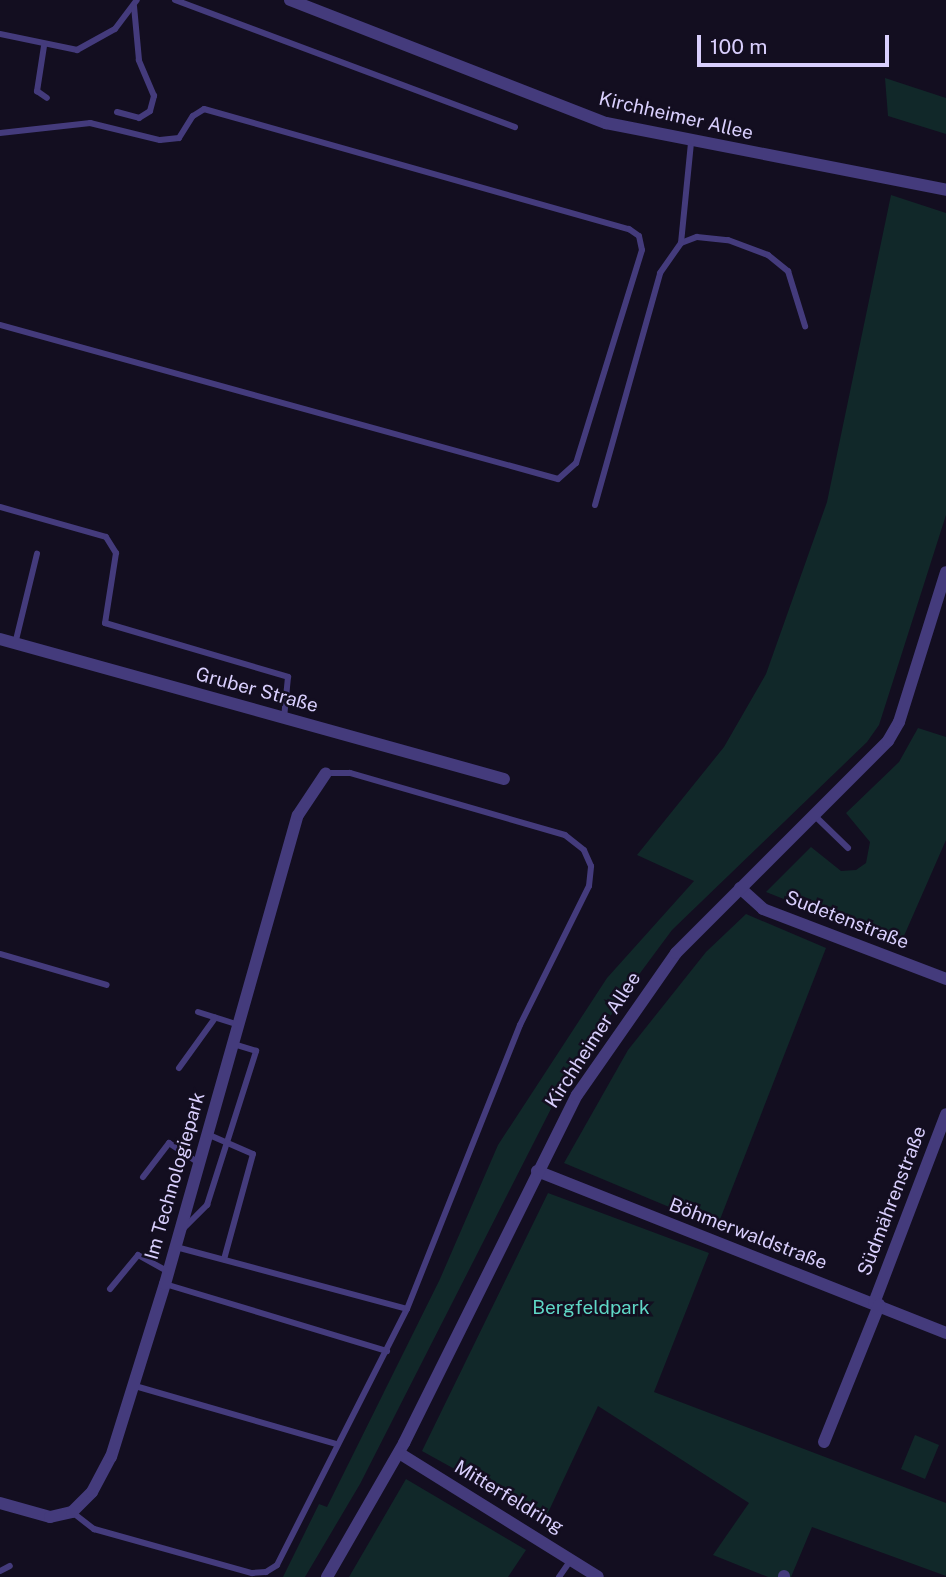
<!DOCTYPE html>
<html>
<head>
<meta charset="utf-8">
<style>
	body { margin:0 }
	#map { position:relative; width:946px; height:1577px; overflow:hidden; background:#130e20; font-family:"Public Sans",sans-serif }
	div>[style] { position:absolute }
	.green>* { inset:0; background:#112829 }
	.lane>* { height:6px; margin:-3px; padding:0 3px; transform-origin:3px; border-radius:3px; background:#443b7c }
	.street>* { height:12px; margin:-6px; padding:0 6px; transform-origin:6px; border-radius:6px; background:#443b7c }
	span { translate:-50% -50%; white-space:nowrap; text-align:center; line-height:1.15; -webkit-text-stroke:5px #130e20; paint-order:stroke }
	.street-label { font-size:19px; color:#d9cffd }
	.park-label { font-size:19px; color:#5fd8c6 }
	.scale { position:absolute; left:697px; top:35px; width:192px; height:32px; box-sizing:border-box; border:4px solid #d9cffd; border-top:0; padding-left:9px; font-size:21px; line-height:24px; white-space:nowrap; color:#d9cffd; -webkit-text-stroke:5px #130e20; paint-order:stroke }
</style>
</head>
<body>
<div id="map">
	<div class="green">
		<div style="clip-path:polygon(885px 78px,946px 98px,946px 134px,888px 116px)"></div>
		<div style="clip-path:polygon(891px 195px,946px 213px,946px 515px,879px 725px,867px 742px,672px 930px,629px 988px,558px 1095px,360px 1484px,305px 1577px,283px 1577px,319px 1504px,327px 1507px,440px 1279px,498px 1145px,607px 978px,694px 881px,637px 855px,724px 747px,766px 674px,827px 502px)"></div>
		<div style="clip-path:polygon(918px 728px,946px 737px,946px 840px,900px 945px,766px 892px,811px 847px,841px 871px,856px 870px,866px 863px,870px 842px,846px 813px,899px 762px)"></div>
		<div style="clip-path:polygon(746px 914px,826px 948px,717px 1227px,564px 1163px,628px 1050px,706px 952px)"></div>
		<div style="clip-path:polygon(548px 1193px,709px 1253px,654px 1392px,946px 1503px,946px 1576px,812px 1527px,791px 1577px,768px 1577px,713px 1555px,749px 1503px,598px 1406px,545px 1519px,422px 1451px)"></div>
		<div style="clip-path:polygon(915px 1435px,939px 1445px,925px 1479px,901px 1469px)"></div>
		<div style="clip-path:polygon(406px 1479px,526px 1550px,508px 1577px,349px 1577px)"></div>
	</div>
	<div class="lane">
		<div style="left:175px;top:0;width:363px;rotate:20.5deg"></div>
		<div style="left:0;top:34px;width:79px;rotate:11.7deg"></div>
		<div style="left:77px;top:50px;width:43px;rotate:-28.9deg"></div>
		<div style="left:115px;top:29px;width:36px;rotate:-53deg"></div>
		<div style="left:44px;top:46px;width:46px;rotate:98.8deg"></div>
		<div style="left:37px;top:91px;width:12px;rotate:35deg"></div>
		<div style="left:117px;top:112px;width:23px;rotate:15deg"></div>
		<div style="left:139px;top:118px;width:13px;rotate:-32deg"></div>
		<div style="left:150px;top:111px;width:16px;rotate:-75deg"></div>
		<div style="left:154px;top:96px;width:39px;rotate:-113deg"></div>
		<div style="left:139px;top:60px;width:54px;rotate:-95.3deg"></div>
		<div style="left:0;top:133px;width:91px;rotate:-6.3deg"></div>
		<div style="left:90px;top:123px;width:72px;rotate:13.7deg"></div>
		<div style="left:160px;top:140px;width:19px;rotate:-6deg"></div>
		<div style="left:179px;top:138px;width:26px;rotate:-58deg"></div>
		<div style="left:193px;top:116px;width:13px;rotate:-32deg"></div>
		<div style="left:204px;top:109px;width:442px;rotate:15.8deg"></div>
		<div style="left:629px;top:229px;width:12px;rotate:35deg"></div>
		<div style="left:639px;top:236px;width:14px;rotate:78deg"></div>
		<div style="left:642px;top:250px;width:223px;rotate:107.2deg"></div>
		<div style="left:576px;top:463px;width:24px;rotate:138deg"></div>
		<div style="left:558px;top:479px;width:579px;rotate:-164.57deg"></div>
		<div style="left:681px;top:243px;width:17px;rotate:-21deg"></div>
		<div style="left:697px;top:237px;width:31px;rotate:6deg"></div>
		<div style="left:728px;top:240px;width:43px;rotate:20.6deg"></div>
		<div style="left:768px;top:255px;width:26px;rotate:39deg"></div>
		<div style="left:788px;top:271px;width:58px;rotate:72.8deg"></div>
		<div style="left:595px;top:505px;width:241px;rotate:-74.3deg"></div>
		<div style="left:660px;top:273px;width:37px;rotate:-55deg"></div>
		<div style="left:681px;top:243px;width:101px;rotate:-84.3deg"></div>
		<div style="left:0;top:507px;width:110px;rotate:15.8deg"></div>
		<div style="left:106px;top:537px;width:19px;rotate:58deg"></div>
		<div style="left:116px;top:553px;width:71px;rotate:98.9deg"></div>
		<div style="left:105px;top:623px;width:191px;rotate:16.4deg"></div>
		<div style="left:288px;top:677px;width:41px;rotate:95.6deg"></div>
		<div style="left:15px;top:644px;width:93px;rotate:-76.3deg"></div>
		<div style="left:815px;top:816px;width:46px;rotate:44.1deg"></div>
		<div style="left:0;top:954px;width:111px;rotate:16.2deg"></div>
		<div style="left:198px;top:1012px;width:43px;rotate:17.6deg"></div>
		<div style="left:179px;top:1068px;width:62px;rotate:-54.2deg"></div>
		<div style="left:207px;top:1134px;width:50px;rotate:23.5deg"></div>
		<div style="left:253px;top:1154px;width:109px;rotate:105.4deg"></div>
		<div style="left:143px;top:1177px;width:43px;rotate:-52.6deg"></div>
		<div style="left:169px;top:1143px;width:36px;rotate:34deg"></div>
		<div style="left:184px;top:1228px;width:33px;rotate:-45deg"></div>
		<div style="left:207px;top:1205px;width:162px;rotate:-72.3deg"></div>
		<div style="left:256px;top:1051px;width:24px;rotate:-163deg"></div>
		<div style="left:176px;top:1247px;width:239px;rotate:15deg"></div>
		<div style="left:165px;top:1284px;width:232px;rotate:16.8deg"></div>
		<div style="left:110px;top:1289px;width:44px;rotate:-50.5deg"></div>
		<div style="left:138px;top:1255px;width:35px;rotate:29deg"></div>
		<div style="left:135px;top:1386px;width:209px;rotate:16.1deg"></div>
		<div style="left:72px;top:1512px;width:28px;rotate:38deg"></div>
		<div style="left:94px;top:1529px;width:164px;rotate:15.6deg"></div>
		<div style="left:252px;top:1573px;width:14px;rotate:-4deg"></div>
		<div style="left:266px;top:1572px;width:13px;rotate:-32deg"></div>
		<div style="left:277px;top:1565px;width:287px;rotate:-63.1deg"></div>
		<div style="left:407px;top:1309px;width:306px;rotate:-68.3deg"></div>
		<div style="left:520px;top:1025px;width:155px;rotate:-63.6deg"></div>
		<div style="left:589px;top:886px;width:20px;rotate:-84deg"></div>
		<div style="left:591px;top:866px;width:17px;rotate:-114deg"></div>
		<div style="left:584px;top:850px;width:24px;rotate:-142deg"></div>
		<div style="left:565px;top:835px;width:224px;rotate:-163.9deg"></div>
		<div style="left:350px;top:773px;width:24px;rotate:180deg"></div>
		<div style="left:0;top:1571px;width:11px;rotate:-27deg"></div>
		<div style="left:559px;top:1577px;width:21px;rotate:-55deg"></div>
	</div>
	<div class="street">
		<div style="left:290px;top:0;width:339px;rotate:21.3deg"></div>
		<div style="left:606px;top:123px;width:347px;rotate:11.1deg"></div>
		<div style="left:0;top:639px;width:523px;rotate:15.52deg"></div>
		<div style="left:740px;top:888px;width:31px;rotate:42deg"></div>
		<div style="left:763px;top:909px;width:196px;rotate:20.9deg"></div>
		<div style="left:537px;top:1171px;width:440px;rotate:21.6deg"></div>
		<div style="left:874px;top:1303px;width:202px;rotate:-69.1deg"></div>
		<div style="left:824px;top:1442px;width:148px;rotate:-68.1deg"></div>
		<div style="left:399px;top:1453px;width:234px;rotate:31.9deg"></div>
		<div style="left:0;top:1503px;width:52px;rotate:15.6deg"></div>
		<div style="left:50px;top:1517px;width:23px;rotate:-13deg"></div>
		<div style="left:72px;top:1512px;width:28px;rotate:-45deg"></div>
		<div style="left:92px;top:1492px;width:40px;rotate:-62deg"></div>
		<div style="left:111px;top:1457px;width:181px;rotate:-72.7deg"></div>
		<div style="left:165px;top:1284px;width:487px;rotate:-74.2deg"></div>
		<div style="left:298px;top:815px;width:50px;rotate:-56.3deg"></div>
		<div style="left:327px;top:1577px;width:155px;rotate:-60.1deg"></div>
		<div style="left:404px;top:1443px;width:389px;rotate:-63.6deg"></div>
		<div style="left:577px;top:1095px;width:173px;rotate:-55.1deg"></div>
		<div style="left:676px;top:953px;width:300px;rotate:-45deg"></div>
		<div style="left:888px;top:741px;width:22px;rotate:-60deg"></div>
		<div style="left:899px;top:722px;width:157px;rotate:-72.6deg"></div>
		<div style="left:784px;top:1577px;width:1px;rotate:-90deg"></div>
	</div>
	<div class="street-label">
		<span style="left:676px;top:116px;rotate:13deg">Kirchheimer Allee</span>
		<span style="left:257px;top:690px;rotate:15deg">Gruber Straße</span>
		<span style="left:847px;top:920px;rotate:21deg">Sudetenstraße</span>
		<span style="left:593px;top:1040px;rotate:-57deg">Kirchheimer Allee</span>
		<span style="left:175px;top:1176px;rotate:-74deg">Im Technologiepark</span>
		<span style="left:892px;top:1201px;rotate:-69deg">Südmährenstraße</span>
		<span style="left:748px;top:1234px;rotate:21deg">Böhmerwaldstraße</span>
		<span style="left:509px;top:1497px;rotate:31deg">Mitterfeldring</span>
	</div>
	<div class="park-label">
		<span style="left:591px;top:1308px">Bergfeldpark</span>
	</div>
	<div class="scale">100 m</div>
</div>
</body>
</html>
